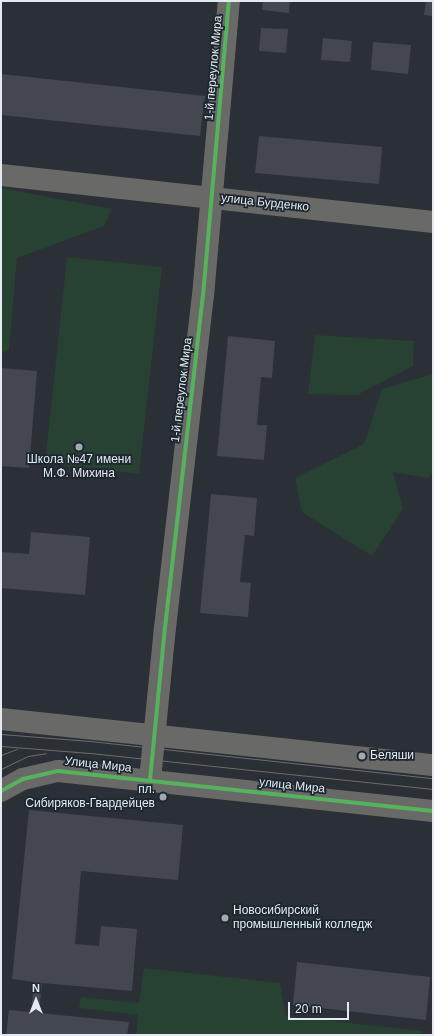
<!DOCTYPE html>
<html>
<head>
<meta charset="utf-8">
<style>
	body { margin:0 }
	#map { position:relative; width:434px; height:1036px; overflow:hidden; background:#2a3035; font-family:Arial,sans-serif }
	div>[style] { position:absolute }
	.green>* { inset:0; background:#274132 }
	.building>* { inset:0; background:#44474f }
	.minor>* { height:22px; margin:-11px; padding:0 11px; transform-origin:11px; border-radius:11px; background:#696968 }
	.tram>* { height:1px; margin:-0.5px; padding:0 0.5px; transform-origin:0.5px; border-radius:0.5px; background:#6b6c6f }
	.cycleway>* { height:4px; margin:-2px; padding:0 2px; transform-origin:2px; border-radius:2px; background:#56b35d }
	.dots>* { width:11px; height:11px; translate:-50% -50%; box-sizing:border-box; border:2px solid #1d272f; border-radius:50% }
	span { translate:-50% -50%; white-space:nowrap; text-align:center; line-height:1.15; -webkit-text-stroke:3.5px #1d272f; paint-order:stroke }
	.street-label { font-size:12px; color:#e3eaf0 }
	.poi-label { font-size:12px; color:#e3eaf0 }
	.left { translate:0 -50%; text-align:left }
	.right { translate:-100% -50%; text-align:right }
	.frame { position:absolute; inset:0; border:2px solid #e3eaf0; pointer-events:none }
	.north { position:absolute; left:16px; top:980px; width:40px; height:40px; -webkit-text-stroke:3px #1d272f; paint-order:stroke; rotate:0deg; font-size:11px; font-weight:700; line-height:16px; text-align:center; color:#e3eaf0 }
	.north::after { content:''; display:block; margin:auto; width:14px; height:18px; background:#e3eaf0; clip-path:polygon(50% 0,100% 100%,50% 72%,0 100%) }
	.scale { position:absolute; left:288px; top:1002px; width:61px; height:18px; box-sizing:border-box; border:2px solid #e3eaf0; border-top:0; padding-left:5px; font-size:12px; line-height:14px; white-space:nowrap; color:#e3eaf0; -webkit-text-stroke:3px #1d272f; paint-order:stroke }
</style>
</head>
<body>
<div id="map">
	<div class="green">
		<div style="clip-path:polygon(1px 188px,112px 209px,104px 226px,17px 258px,9px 350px,1px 353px)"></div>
		<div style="clip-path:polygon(67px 257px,162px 267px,139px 474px,45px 463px)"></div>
		<div style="clip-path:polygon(315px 335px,414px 341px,413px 366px,357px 395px,308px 394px)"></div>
		<div style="clip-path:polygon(433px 374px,433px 471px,429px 478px,393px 472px,403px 509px,372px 556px,302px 512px,295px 478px,364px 444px,382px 389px)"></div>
		<div style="clip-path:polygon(144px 968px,280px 983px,286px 1016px,422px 1031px,421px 1035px,136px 1035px,138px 1015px,79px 1008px,81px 997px,139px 1003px)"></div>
	</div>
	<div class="building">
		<div style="clip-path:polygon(263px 1px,290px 1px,289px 13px,262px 10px)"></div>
		<div style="clip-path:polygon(426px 1px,433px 1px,433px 16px,424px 15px)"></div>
		<div style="clip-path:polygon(261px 28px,288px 29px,286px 53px,259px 51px)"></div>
		<div style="clip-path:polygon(323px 38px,352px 41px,350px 62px,321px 60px)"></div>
		<div style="clip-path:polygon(373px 42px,411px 45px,408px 74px,371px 70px)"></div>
		<div style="clip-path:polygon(1px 74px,205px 96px,200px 136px,1px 115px)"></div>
		<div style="clip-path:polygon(259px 136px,382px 147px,379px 184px,255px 173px)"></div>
		<div style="clip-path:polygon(228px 336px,275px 341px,272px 378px,261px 377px,257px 425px,267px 425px,264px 460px,217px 456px)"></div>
		<div style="clip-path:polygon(1px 368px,37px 371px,29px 468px,1px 466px)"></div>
		<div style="clip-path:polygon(211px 494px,257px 498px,254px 536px,245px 535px,240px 582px,251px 583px,248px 617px,200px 613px)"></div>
		<div style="clip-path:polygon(31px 532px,90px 537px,85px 595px,1px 588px,1px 552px,29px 554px)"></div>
		<div style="clip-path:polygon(29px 810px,183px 825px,178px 880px,81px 871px,75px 944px,99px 946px,101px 926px,137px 929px,132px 991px,42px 983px,39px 1013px,129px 1022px,127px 1035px,6px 1035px,9px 1010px,31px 1012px,34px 982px,12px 979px)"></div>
		<div style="clip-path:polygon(297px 962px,430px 977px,426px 1020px,293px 1005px)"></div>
	</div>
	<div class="minor">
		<div style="left:1px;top:175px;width:435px;rotate:6.2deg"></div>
		<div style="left:1px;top:719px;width:434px;rotate:6.1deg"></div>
		<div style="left:150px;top:780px;width:153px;rotate:-84.4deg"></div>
		<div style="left:165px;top:628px;width:334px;rotate:-83.5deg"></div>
		<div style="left:203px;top:296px;width:296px;rotate:-85deg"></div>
		<div style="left:1px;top:791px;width:25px;rotate:-29deg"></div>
		<div style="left:23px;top:779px;width:36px;rotate:-13deg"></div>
		<div style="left:58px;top:771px;width:377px;rotate:6.1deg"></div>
	</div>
	<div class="tram">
		<div style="left:1px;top:734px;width:89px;rotate:4.5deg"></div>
		<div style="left:90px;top:741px;width:345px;rotate:6.2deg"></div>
		<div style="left:1px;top:746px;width:89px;rotate:4.5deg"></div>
		<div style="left:90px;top:753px;width:345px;rotate:6deg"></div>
		<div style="left:1px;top:755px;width:17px;rotate:-21deg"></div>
		<div style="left:1px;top:769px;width:30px;rotate:-26deg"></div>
		<div style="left:28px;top:756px;width:18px;rotate:-9deg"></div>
	</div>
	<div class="cycleway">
		<div style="left:150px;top:780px;width:153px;rotate:-84.4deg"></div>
		<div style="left:165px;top:628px;width:334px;rotate:-83.5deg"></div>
		<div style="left:203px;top:296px;width:296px;rotate:-85deg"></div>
		<div style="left:1px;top:791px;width:25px;rotate:-29deg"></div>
		<div style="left:23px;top:779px;width:36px;rotate:-13deg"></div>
		<div style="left:58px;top:771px;width:377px;rotate:6.1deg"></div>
	</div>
	<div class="dots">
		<div style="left:79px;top:447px;background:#a2a9af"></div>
		<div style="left:362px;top:756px;background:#a2a9af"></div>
		<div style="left:163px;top:797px;background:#a2a9af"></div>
		<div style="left:225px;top:918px;background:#a2a9af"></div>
	</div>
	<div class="street-label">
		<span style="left:214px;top:68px;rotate:-85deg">1-й переулок Мира</span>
		<span style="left:265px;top:203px;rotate:6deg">улица Бурденко</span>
		<span style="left:182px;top:390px;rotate:-83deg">1-й переулок Мира</span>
		<span style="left:98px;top:765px;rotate:6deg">Улица Мира</span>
		<span style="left:292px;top:786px;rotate:6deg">улица Мира</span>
	</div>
	<div class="poi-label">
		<span style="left:79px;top:467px">Школа №47 имени<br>М.Ф. Михина</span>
		<span class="left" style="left:370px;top:756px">Беляши</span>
		<span class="right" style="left:155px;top:797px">пл.<br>Сибиряков-Гвардейцев</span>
		<span class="left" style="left:233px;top:918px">Новосибирский<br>промышленный колледж</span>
	</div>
	<div class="frame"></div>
	<div class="north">N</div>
	<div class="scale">20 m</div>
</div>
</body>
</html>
